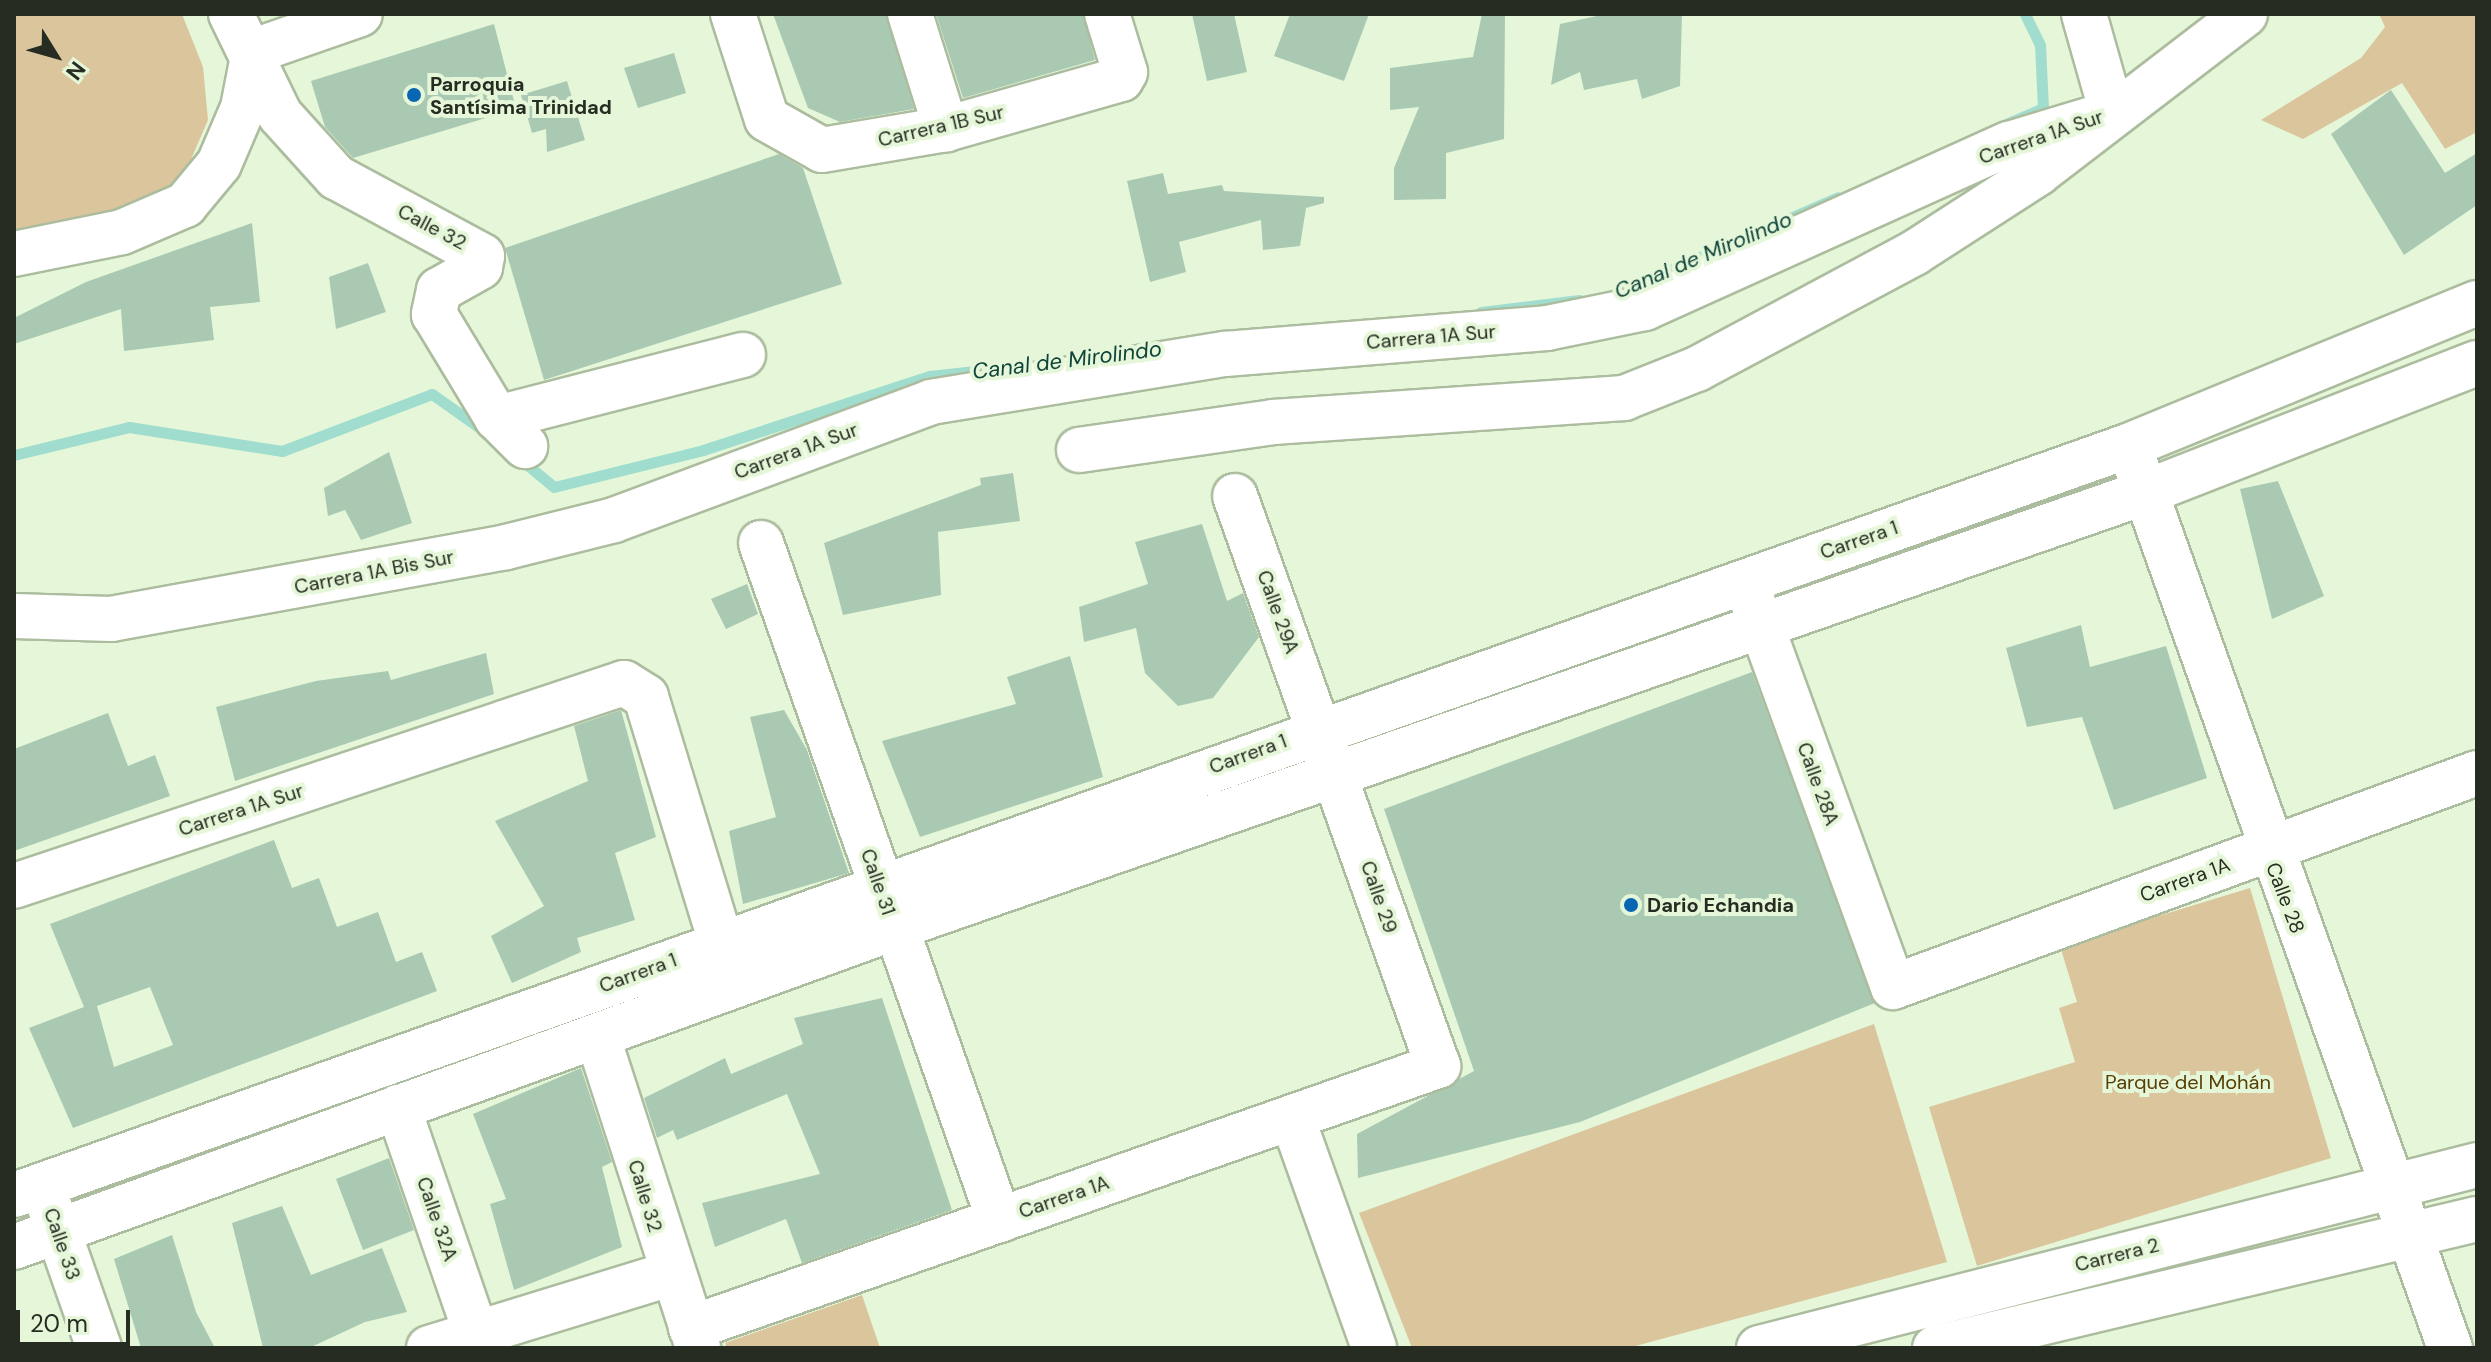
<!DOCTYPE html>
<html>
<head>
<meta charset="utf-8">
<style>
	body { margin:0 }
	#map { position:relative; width:2491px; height:1362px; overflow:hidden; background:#e5f7d8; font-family:"DM Sans",sans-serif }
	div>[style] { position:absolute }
	.green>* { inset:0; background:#dac59d }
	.stream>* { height:11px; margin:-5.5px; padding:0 5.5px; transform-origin:5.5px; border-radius:5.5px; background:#a1ddcf }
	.building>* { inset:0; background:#a9c9b3 }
	.roads { filter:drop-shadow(2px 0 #acbc9e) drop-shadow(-2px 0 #acbc9e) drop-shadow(0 2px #acbc9e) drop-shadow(0 -2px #acbc9e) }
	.minor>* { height:44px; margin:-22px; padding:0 22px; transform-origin:22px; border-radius:22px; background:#fff }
	.dots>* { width:22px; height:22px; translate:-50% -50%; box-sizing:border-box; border:4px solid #e5f7d8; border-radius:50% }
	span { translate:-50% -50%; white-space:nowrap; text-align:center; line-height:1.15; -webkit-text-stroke:8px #e5f7d8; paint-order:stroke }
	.poi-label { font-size:20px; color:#262c21; font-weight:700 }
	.left { translate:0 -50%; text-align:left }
	.street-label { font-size:20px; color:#262c21 }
	.park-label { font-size:20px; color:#563e05 }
	.water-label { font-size:22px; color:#10453c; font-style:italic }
	.frame { position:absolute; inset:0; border:16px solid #262c21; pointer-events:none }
	.north { position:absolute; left:16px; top:16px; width:80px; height:80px; -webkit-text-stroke:6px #e5f7d8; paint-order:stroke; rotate:127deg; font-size:22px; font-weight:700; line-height:32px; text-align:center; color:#262c21 }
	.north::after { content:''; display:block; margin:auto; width:28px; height:36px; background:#262c21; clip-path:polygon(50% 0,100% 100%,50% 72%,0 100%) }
	.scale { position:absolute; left:16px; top:1310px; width:114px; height:36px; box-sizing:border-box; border:4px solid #262c21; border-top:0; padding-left:10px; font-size:24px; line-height:28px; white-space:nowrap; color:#262c21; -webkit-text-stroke:6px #e5f7d8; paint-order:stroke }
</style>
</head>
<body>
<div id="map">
	<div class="green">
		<div style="clip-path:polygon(182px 14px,203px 67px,208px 120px,183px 178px,147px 206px,14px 235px,14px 15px)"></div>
		<div style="clip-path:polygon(2379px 14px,2477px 14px,2477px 132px,2445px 149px,2402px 83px,2303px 139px,2261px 120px,2361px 58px,2385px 27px)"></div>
		<div style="clip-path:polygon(2250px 888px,2331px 1158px,1977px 1266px,1929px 1107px,2075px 1062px,2059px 1008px,2077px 1002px,2060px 946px)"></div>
		<div style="clip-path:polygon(1874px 1024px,1947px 1262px,1628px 1348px,1412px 1348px,1359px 1213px)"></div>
		<div style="clip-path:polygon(862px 1295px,880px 1348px,727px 1348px,725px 1343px)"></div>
	</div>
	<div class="stream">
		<div style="left:2008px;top:123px;width:38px;rotate:-23deg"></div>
		<div style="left:2043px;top:108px;width:63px;rotate:-92.7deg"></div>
		<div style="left:2040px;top:45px;width:34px;rotate:-116deg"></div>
		<div style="left:1612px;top:295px;width:246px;rotate:-23.4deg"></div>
		<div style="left:1481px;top:312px;width:99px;rotate:-7deg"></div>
		<div style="left:14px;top:455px;width:118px;rotate:-13.7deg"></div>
		<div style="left:129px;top:427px;width:155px;rotate:8.9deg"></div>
		<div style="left:282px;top:451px;width:160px;rotate:-20.8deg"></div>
		<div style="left:432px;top:394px;width:67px;rotate:35.3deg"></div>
		<div style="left:519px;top:458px;width:45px;rotate:39.6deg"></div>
		<div style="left:554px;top:487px;width:154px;rotate:-13.9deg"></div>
		<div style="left:703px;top:450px;width:239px;rotate:-18.1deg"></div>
		<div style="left:930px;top:376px;width:90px;rotate:-6.4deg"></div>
	</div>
	<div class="building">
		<div style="clip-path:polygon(773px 14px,886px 14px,914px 109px,840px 122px,808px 108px)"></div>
		<div style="clip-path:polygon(936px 14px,1083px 14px,1095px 60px,963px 98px)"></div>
		<div style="clip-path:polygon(1192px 14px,1234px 14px,1247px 72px,1207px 81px)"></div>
		<div style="clip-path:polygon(1290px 14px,1369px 14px,1344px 81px,1274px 56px)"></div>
		<div style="clip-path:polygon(1482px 14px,1505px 14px,1504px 139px,1446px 153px,1446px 199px,1394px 200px,1394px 168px,1419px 107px,1390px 110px,1390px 68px,1473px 57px)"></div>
		<div style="clip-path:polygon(1606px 14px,1682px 14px,1680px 86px,1642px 99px,1637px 79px,1584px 90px,1580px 72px,1551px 85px,1560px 24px)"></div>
		<div style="clip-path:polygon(494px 24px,516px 109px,353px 158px,325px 127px,311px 81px)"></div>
		<div style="clip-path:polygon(674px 53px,686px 93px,638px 108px,624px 68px)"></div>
		<div style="clip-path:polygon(567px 81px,585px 140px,547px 152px,546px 129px,532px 133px,521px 95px)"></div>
		<div style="clip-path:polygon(2391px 90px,2445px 173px,2477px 153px,2477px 205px,2404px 255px,2331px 134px)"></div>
		<div style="clip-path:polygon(779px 154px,803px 168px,842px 284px,544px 380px,505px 248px)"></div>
		<div style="clip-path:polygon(1163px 173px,1168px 194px,1222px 185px,1224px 191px,1324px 197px,1324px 203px,1306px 208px,1300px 246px,1263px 250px,1261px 220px,1179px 242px,1186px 272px,1150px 282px,1127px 181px)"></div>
		<div style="clip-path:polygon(252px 223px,260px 302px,210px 307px,214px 340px,124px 351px,121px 309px,14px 344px,14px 318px,86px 282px)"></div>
		<div style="clip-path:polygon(368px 263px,386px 312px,336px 329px,329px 277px)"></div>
		<div style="clip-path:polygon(389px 452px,412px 523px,361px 540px,345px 510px,328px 516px,324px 488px)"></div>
		<div style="clip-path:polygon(1013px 473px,1020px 521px,938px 532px,941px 595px,843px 615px,824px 543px,981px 485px,980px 478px)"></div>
		<div style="clip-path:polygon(2278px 481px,2324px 596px,2272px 619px,2240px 489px)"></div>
		<div style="clip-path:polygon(1202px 524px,1227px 601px,1243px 593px,1259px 637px,1213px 698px,1178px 706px,1145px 673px,1136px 628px,1084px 642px,1079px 607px,1148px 584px,1135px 542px)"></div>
		<div style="clip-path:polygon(747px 584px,758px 614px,726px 629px,711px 599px)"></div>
		<div style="clip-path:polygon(2081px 625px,2090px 667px,2166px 646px,2207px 778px,2114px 810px,2082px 717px,2027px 727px,2006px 648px)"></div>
		<div style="clip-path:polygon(486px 653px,494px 694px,235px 781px,216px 707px,316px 681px,388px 671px,391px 680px)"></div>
		<div style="clip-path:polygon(1070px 656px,1103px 777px,920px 837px,882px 741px,1016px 704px,1007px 677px)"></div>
		<div style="clip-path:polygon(1752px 672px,1875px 1003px,1580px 1122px,1358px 1178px,1357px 1134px,1474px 1071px,1384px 809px)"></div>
		<div style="clip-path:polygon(621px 710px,656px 837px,615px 853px,635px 920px,577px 938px,581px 952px,512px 983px,491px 936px,544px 906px,495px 821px,588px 781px,574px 726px)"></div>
		<div style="clip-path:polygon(784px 710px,807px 750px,849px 873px,743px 904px,729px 831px,776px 817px,750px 717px)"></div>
		<div style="clip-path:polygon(108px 713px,128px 766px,155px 755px,170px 796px,14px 851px,14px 749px)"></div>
		<div style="clip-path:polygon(evenodd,274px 840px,292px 888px,319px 878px,337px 927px,378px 912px,396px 962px,422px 952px,437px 991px,73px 1128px,29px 1028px,84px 1007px,50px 924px,274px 840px,150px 987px,173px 1045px,114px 1067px,97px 1006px,150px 987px)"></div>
		<div style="clip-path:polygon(882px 998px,952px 1210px,802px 1263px,786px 1219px,715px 1247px,702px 1203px,820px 1174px,787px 1094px,677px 1140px,673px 1130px,657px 1138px,644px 1098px,725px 1058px,731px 1074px,803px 1044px,794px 1018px)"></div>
		<div style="clip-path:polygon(581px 1068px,612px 1162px,602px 1167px,622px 1247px,514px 1290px,490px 1204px,506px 1199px,473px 1114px)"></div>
		<div style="clip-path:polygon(389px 1158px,414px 1230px,363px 1250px,336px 1179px)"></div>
		<div style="clip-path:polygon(282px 1206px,311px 1275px,382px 1248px,407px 1312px,365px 1322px,309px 1348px,263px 1348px,232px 1223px)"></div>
		<div style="clip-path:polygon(172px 1235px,196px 1312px,215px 1348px,141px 1348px,114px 1259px)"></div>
	</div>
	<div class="roads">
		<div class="minor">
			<div style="left:231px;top:14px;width:112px;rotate:64.1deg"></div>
			<div style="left:280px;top:115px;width:84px;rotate:47.9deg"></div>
			<div style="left:336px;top:177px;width:166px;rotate:28.4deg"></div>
			<div style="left:482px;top:256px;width:11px;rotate:100deg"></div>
			<div style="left:480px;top:267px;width:47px;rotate:150.7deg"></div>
			<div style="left:439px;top:290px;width:25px;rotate:102deg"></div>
			<div style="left:434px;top:314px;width:122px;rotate:58.8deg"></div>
			<div style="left:497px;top:418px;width:40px;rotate:45deg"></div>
			<div style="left:733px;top:14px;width:110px;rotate:72.1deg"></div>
			<div style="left:767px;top:119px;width:63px;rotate:29.4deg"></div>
			<div style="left:822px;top:150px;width:126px;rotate:-9.6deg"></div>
			<div style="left:946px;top:129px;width:182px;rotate:-15.9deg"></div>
			<div style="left:1121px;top:79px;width:8px;rotate:-60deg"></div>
			<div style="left:1125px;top:72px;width:61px;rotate:-107.2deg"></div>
			<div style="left:910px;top:14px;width:121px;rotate:72.6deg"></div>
			<div style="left:14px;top:254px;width:110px;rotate:-11.5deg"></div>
			<div style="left:122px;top:232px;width:69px;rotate:-23.2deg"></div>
			<div style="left:185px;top:205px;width:53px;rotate:-50.3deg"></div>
			<div style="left:219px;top:164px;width:61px;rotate:-66.8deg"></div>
			<div style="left:243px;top:108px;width:58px;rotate:-79.1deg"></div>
			<div style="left:254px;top:51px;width:112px;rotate:-19.2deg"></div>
			<div style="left:497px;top:418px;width:254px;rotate:-14.4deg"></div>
			<div style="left:1079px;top:450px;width:196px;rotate:-8.2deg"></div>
			<div style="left:1273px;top:422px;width:352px;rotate:-3.9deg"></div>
			<div style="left:1624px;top:398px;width:79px;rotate:-21.7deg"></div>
			<div style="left:1697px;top:369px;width:246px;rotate:-28.1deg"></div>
			<div style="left:1914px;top:253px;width:148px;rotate:-32.8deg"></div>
			<div style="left:2038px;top:173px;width:261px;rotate:-37.5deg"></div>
			<div style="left:2136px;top:465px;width:937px;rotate:70.42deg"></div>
			<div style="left:761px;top:543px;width:718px;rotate:70.63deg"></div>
			<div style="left:1751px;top:597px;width:415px;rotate:70deg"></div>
			<div style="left:1893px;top:987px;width:622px;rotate:-20.12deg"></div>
			<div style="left:14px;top:616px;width:97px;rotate:1.8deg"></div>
			<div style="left:111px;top:619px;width:402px;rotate:-10.3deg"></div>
			<div style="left:506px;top:547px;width:111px;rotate:-14deg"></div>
			<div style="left:614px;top:520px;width:338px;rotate:-20.4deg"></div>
			<div style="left:931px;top:402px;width:298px;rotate:-9.3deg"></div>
			<div style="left:1225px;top:354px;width:323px;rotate:-4.6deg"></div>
			<div style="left:1547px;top:328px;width:100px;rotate:-11.5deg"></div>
			<div style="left:1645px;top:308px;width:399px;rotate:-24.3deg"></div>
			<div style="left:2009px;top:144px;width:108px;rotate:-16.8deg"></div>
			<div style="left:2112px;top:113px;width:103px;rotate:-105.8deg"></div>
			<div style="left:14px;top:886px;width:643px;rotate:-18.41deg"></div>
			<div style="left:624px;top:683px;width:26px;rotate:32deg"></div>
			<div style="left:646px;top:697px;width:257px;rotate:73deg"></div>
			<div style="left:599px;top:1041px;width:323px;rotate:72.1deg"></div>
			<div style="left:398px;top:1107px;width:237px;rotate:71deg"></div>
			<div style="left:1293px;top:1120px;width:242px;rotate:70.4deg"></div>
			<div style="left:14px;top:1195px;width:2243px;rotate:-19.51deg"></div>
			<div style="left:2128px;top:446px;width:377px;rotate:-22.3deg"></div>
			<div style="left:48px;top:1202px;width:155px;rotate:70.7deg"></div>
			<div style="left:14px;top:1247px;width:936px;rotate:-19.93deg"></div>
			<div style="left:894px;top:928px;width:1326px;rotate:-19.2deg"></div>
			<div style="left:2146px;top:492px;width:355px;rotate:-21.3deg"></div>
			<div style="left:691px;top:1328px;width:792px;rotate:-19.33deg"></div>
			<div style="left:1438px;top:1066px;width:605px;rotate:-109.6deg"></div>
			<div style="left:429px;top:1348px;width:252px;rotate:-17.1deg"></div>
			<div style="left:1759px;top:1348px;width:741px;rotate:-14.3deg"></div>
			<div style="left:1935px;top:1348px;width:557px;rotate:-13.39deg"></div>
		</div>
	</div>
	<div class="dots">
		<div style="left:414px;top:95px;background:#0966b3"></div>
		<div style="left:1631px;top:905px;background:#0966b3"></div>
	</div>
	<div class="poi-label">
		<span class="left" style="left:430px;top:96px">Parroquia<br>Santísima Trinidad</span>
		<span class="left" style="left:1647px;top:905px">Dario Echandia</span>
	</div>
	<div class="street-label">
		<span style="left:941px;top:126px;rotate:-13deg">Carrera 1B Sur</span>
		<span style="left:2041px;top:137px;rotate:-19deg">Carrera 1A Sur</span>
		<span style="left:432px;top:227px;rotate:28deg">Calle 32</span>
		<span style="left:1431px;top:337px;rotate:-5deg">Carrera 1A Sur</span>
		<span style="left:796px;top:451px;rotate:-20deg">Carrera 1A Sur</span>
		<span style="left:1859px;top:540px;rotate:-19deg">Carrera 1</span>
		<span style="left:374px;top:572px;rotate:-11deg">Carrera 1A Bis Sur</span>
		<span style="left:1278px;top:612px;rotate:70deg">Calle 29A</span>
		<span style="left:1248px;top:754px;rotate:-20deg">Carrera 1</span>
		<span style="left:1818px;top:784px;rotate:70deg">Calle 28A</span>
		<span style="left:241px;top:810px;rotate:-18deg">Carrera 1A Sur</span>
		<span style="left:2185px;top:880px;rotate:-20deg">Carrera 1A</span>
		<span style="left:878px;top:882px;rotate:71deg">Calle 31</span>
		<span style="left:1379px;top:897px;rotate:71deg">Calle 29</span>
		<span style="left:2285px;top:898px;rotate:69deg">Calle 28</span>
		<span style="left:638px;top:973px;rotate:-20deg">Carrera 1</span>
		<span style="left:645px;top:1196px;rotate:73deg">Calle 32</span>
		<span style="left:1064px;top:1197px;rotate:-19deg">Carrera 1A</span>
		<span style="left:437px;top:1219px;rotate:71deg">Calle 32A</span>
		<span style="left:62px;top:1244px;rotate:71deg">Calle 33</span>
		<span style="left:2117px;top:1255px;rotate:-14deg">Carrera 2</span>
	</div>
	<div class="park-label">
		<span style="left:2188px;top:1082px">Parque del Mohán</span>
	</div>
	<div class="water-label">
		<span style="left:1703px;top:255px;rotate:-23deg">Canal de Mirolindo</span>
		<span style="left:1067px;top:360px;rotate:-7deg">Canal de Mirolindo</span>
	</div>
	<div class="frame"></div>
	<div class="north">N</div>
	<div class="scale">20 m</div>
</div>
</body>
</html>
